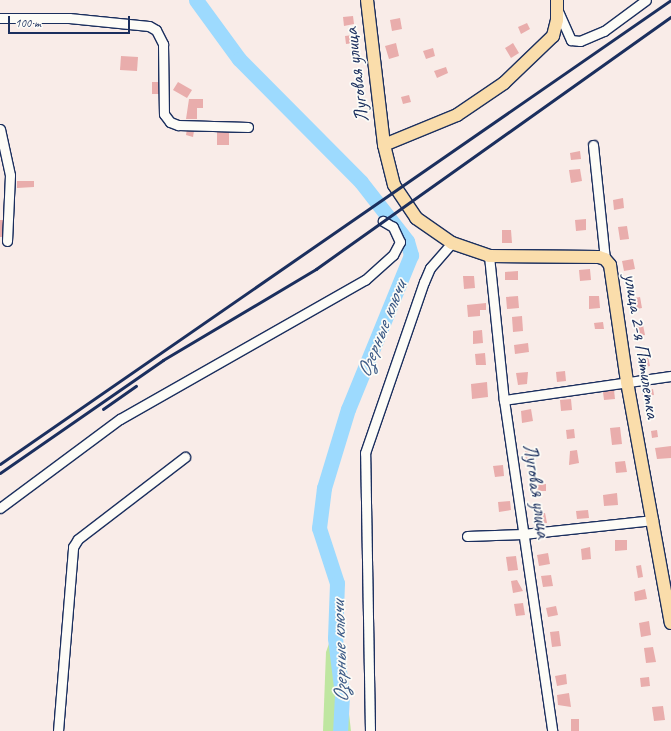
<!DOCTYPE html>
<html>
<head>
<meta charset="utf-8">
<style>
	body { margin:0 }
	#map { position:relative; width:671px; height:731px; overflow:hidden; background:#f9ece8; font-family:Caveat,sans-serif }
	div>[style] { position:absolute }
	.green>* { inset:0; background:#bfe6a0 }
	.river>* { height:15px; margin:-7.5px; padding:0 7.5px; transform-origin:7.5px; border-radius:7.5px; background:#9ddafe }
	.building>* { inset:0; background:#e9adac }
	.roads { filter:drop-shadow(1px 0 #1b2f5e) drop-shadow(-1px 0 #1b2f5e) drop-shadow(0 1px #1b2f5e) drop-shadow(0 -1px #1b2f5e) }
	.minor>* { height:9px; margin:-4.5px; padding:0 4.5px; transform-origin:4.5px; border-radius:4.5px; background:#fdfcf7 }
	.major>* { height:12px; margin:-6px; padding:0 6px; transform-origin:6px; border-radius:6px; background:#faddab }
	.rail>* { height:2.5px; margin:-1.25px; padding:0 1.25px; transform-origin:1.25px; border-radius:1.25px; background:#1b2f5e }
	span { translate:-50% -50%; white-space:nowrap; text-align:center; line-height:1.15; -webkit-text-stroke:3.5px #fdfcf7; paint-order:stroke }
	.street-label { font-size:20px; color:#1b2f5e }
	.water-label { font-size:21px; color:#3c5a86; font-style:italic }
	.scale { position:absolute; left:8px; top:16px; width:122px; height:18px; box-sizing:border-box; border:2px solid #1b2f5e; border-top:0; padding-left:5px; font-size:12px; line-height:14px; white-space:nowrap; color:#1b2f5e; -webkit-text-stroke:3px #fdfcf7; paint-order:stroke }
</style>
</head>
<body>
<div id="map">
	<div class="green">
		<div style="clip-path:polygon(337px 640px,341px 645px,351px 731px,323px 731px,326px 652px,330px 641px)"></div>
	</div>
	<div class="river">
		<div style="left:196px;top:0;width:73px;rotate:53.9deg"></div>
		<div style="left:239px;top:59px;width:173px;rotate:45.2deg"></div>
		<div style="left:361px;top:182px;width:75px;rotate:52.1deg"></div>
		<div style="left:407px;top:241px;width:15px;rotate:74deg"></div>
		<div style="left:411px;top:255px;width:166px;rotate:112.2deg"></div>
		<div style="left:348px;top:409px;width:83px;rotate:106.9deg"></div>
		<div style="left:324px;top:488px;width:40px;rotate:97.1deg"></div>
		<div style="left:319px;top:528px;width:58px;rotate:71.9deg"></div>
		<div style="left:337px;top:583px;width:55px;rotate:92.1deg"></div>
		<div style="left:335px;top:638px;width:57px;rotate:83deg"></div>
		<div style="left:342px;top:695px;width:36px;rotate:93deg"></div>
	</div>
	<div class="building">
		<div style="clip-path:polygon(353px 16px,354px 24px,344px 26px,343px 17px)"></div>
		<div style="clip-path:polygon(400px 18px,402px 29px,392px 31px,390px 20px)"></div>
		<div style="clip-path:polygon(527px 23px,530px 29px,521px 34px,518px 27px)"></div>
		<div style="clip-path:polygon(353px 35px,354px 43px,346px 44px,345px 36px)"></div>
		<div style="clip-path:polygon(396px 43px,399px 56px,389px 59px,385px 46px)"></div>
		<div style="clip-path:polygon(513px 43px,519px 53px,511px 58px,505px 48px)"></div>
		<div style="clip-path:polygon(433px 48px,435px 56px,426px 59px,423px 51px)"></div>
		<div style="clip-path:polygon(121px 56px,138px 57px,137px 71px,120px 70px)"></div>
		<div style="clip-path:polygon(446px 67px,448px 73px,437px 78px,434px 71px)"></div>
		<div style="clip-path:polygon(152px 82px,159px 82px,159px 94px,152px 94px)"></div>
		<div style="clip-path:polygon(178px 82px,192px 90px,187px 98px,173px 90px)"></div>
		<div style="clip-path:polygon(409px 95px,411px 102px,403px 104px,401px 97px)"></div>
		<div style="clip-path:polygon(189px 99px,203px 99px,203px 108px,197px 108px,197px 119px,186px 119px)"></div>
		<div style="clip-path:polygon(187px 129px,194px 131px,193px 137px,186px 135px)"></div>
		<div style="clip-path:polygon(217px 131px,229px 131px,229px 145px,217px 145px)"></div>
		<div style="clip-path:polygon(580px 151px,581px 159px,571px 160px,570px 153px)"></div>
		<div style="clip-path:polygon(580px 169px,582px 181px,571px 183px,569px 170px)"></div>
		<div style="clip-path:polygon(17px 181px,34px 181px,34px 187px,17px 188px)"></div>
		<div style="clip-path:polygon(623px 198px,624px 208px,614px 210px,613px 200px)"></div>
		<div style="clip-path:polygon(586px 219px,586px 230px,576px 231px,575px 220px)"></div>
		<div style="clip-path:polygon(0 220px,4px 220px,5px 237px,0 237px)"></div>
		<div style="clip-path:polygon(627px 226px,629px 239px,620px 240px,618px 227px)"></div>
		<div style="clip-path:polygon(502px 230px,511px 230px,512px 243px,502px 243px)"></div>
		<div style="clip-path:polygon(633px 259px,635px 269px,624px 271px,622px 261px)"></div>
		<div style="clip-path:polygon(590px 269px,591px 280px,580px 281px,579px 270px)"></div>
		<div style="clip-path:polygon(518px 271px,518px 280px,505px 280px,505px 272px)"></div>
		<div style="clip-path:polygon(463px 276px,474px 276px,475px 288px,464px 289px)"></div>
		<div style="clip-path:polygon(518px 296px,519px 308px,507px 309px,506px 297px)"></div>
		<div style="clip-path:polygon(589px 296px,599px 296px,600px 308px,589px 309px)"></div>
		<div style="clip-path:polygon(640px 297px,642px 308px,631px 310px,629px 299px)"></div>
		<div style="clip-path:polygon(486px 303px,486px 310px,480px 310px,480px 316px,468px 317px,467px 305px)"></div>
		<div style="clip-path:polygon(522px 316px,523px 331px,513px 332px,512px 317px)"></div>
		<div style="clip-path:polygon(603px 322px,604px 329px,595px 329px,594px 323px)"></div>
		<div style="clip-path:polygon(643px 325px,645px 335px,636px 337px,634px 326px)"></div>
		<div style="clip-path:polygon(482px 330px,483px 343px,473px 344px,473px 331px)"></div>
		<div style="clip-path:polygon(528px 343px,529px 352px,515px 354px,514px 345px)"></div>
		<div style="clip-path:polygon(485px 353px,486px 365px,476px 365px,475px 354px)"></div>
		<div style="clip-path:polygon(648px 357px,650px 366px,639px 368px,637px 359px)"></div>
		<div style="clip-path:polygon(565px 371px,566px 381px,557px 382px,556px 372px)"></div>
		<div style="clip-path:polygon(528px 372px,527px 384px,518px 385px,516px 373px)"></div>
		<div style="clip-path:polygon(487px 382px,488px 397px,472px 399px,471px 384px)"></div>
		<div style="clip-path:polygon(653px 389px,654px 395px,643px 397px,642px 391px)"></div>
		<div style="clip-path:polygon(614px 390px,615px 399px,604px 400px,603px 392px)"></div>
		<div style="clip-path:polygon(571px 399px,572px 410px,561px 411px,560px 400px)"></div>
		<div style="clip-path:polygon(531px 409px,533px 421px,522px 423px,521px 411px)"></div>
		<div style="clip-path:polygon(620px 427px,622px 444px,612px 445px,610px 428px)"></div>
		<div style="clip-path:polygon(574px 429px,575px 438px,567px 439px,566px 430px)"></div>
		<div style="clip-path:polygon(657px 430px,658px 437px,652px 438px,651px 431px)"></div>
		<div style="clip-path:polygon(671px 446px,671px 458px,657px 459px,655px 448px)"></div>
		<div style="clip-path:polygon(534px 449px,535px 460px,526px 461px,525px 451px)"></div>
		<div style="clip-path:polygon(577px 450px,579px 463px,569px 465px,570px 451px)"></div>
		<div style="clip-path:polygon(625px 461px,627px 472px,616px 473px,615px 462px)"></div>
		<div style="clip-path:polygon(503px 465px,504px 476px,495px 477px,493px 466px)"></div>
		<div style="clip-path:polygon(546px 484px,546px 491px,537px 491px,536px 485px)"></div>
		<div style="clip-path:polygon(617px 493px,618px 505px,604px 506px,603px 495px)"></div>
		<div style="clip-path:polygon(510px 501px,511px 510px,499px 512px,498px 502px)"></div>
		<div style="clip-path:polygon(588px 510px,589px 518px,577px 519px,576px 511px)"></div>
		<div style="clip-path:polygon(545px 513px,547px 523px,536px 525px,535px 514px)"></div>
		<div style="clip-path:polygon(615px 540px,627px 540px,627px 550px,615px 551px)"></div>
		<div style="clip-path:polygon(590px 547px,591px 559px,582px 560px,581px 549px)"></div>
		<div style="clip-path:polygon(548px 553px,550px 564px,539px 566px,537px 555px)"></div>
		<div style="clip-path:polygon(516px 556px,518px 570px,508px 571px,506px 557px)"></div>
		<div style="clip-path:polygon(641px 565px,643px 577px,638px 578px,636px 566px)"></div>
		<div style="clip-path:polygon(551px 575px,553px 586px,543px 587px,541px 576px)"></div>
		<div style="clip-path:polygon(517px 580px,523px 591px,513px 593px,511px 581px)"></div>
		<div style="clip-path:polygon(645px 589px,647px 599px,635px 601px,634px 592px)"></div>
		<div style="clip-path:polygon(523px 603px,525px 615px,516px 616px,514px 604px)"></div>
		<div style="clip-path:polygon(556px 606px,558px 615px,548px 617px,546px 608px)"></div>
		<div style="clip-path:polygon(649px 621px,651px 635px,641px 637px,639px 623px)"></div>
		<div style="clip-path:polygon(559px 631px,561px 646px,552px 647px,550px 632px)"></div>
		<div style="clip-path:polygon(653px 647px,656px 662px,646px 663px,644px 648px)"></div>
		<div style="clip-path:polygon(566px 674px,567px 684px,557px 686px,555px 676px)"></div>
		<div style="clip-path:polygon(649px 677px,650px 686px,641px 687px,640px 678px)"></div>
		<div style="clip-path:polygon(569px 693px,571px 707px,558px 705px,557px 695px)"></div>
		<div style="clip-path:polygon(663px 706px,665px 720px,654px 721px,652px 707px)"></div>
		<div style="clip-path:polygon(571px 719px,579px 719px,579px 731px,571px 731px)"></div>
	</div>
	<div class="roads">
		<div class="minor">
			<div style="left:558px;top:11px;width:32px;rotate:66deg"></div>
			<div style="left:571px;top:40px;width:9px;rotate:6deg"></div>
			<div style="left:580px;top:41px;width:26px;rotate:-23deg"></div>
			<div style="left:604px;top:31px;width:52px;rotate:-36.4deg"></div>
			<div style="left:0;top:18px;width:69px"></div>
			<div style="left:69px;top:18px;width:80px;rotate:5.7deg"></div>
			<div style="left:149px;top:26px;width:8px;rotate:30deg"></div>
			<div style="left:156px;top:30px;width:16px;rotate:63deg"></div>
			<div style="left:163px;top:44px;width:70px;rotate:89.2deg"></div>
			<div style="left:164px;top:114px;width:10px;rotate:53deg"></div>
			<div style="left:170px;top:122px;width:9px;rotate:21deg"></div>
			<div style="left:178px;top:125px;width:70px;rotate:1.6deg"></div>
			<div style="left:0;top:129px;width:47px;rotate:77.7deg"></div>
			<div style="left:10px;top:175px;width:66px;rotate:92.6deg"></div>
			<div style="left:593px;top:145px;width:115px;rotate:84deg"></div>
			<div style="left:489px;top:256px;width:145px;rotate:84.1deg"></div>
			<div style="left:504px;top:400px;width:334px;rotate:81.7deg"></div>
			<div style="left:504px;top:400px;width:169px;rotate:-8.2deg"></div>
			<div style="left:0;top:508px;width:149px;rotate:-36.6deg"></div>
			<div style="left:120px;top:419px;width:282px;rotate:-29.6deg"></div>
			<div style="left:365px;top:280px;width:38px;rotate:-42deg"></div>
			<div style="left:393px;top:255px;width:15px;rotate:-62deg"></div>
			<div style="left:400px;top:242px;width:17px;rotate:-115deg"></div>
			<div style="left:393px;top:227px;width:12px;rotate:-149deg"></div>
			<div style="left:467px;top:536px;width:56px;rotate:-2deg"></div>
			<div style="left:523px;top:534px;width:131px;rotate:-6.1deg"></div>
			<div style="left:58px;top:731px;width:185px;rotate:-85.3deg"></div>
			<div style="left:73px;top:547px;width:9px;rotate:-58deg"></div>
			<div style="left:78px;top:539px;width:135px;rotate:-37.5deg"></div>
			<div style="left:370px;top:731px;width:278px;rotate:-91deg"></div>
			<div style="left:365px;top:453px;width:181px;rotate:-71deg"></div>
			<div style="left:424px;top:282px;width:15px;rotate:-67deg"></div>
			<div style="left:430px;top:268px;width:33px;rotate:-49deg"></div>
		</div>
		<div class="major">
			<div style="left:367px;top:0;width:146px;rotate:83.3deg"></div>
			<div style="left:384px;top:145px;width:41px;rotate:76deg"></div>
			<div style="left:394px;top:185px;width:40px;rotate:56deg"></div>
			<div style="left:416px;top:218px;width:44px;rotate:34.8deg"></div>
			<div style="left:452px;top:243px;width:39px;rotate:19deg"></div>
			<div style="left:489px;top:256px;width:110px;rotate:0.5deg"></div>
			<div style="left:599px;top:257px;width:6px;rotate:18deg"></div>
			<div style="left:605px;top:259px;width:8px;rotate:50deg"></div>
			<div style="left:610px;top:265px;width:118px;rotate:81.7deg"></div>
			<div style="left:627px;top:382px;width:245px;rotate:79.7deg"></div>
			<div style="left:384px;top:145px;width:79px;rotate:-22.3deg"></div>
			<div style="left:457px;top:115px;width:57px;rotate:-34.2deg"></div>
			<div style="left:504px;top:83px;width:68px;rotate:-43.8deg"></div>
			<div style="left:553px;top:36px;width:16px;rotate:-76deg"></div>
			<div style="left:557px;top:20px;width:20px;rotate:-90deg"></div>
		</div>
	</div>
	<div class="rail">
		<div style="left:103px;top:409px;width:40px;rotate:-34.9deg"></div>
		<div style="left:0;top:464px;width:816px;rotate:-34.66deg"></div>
		<div style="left:0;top:473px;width:198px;rotate:-34.7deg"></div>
		<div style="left:163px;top:360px;width:178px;rotate:-30.7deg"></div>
		<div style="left:316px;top:269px;width:435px;rotate:-35.4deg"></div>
	</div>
	<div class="street-label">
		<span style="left:356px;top:75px;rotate:-97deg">Луговая улица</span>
		<span style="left:642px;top:346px;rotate:81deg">улица 2-я Пятилетка</span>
		<span style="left:537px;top:491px;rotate:82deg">Луговая улица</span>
	</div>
	<div class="water-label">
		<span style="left:381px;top:329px;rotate:-68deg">Озерные ключи</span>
		<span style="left:339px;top:652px;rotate:-92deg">Озерные ключи</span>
	</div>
	<div class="scale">100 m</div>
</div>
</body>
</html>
